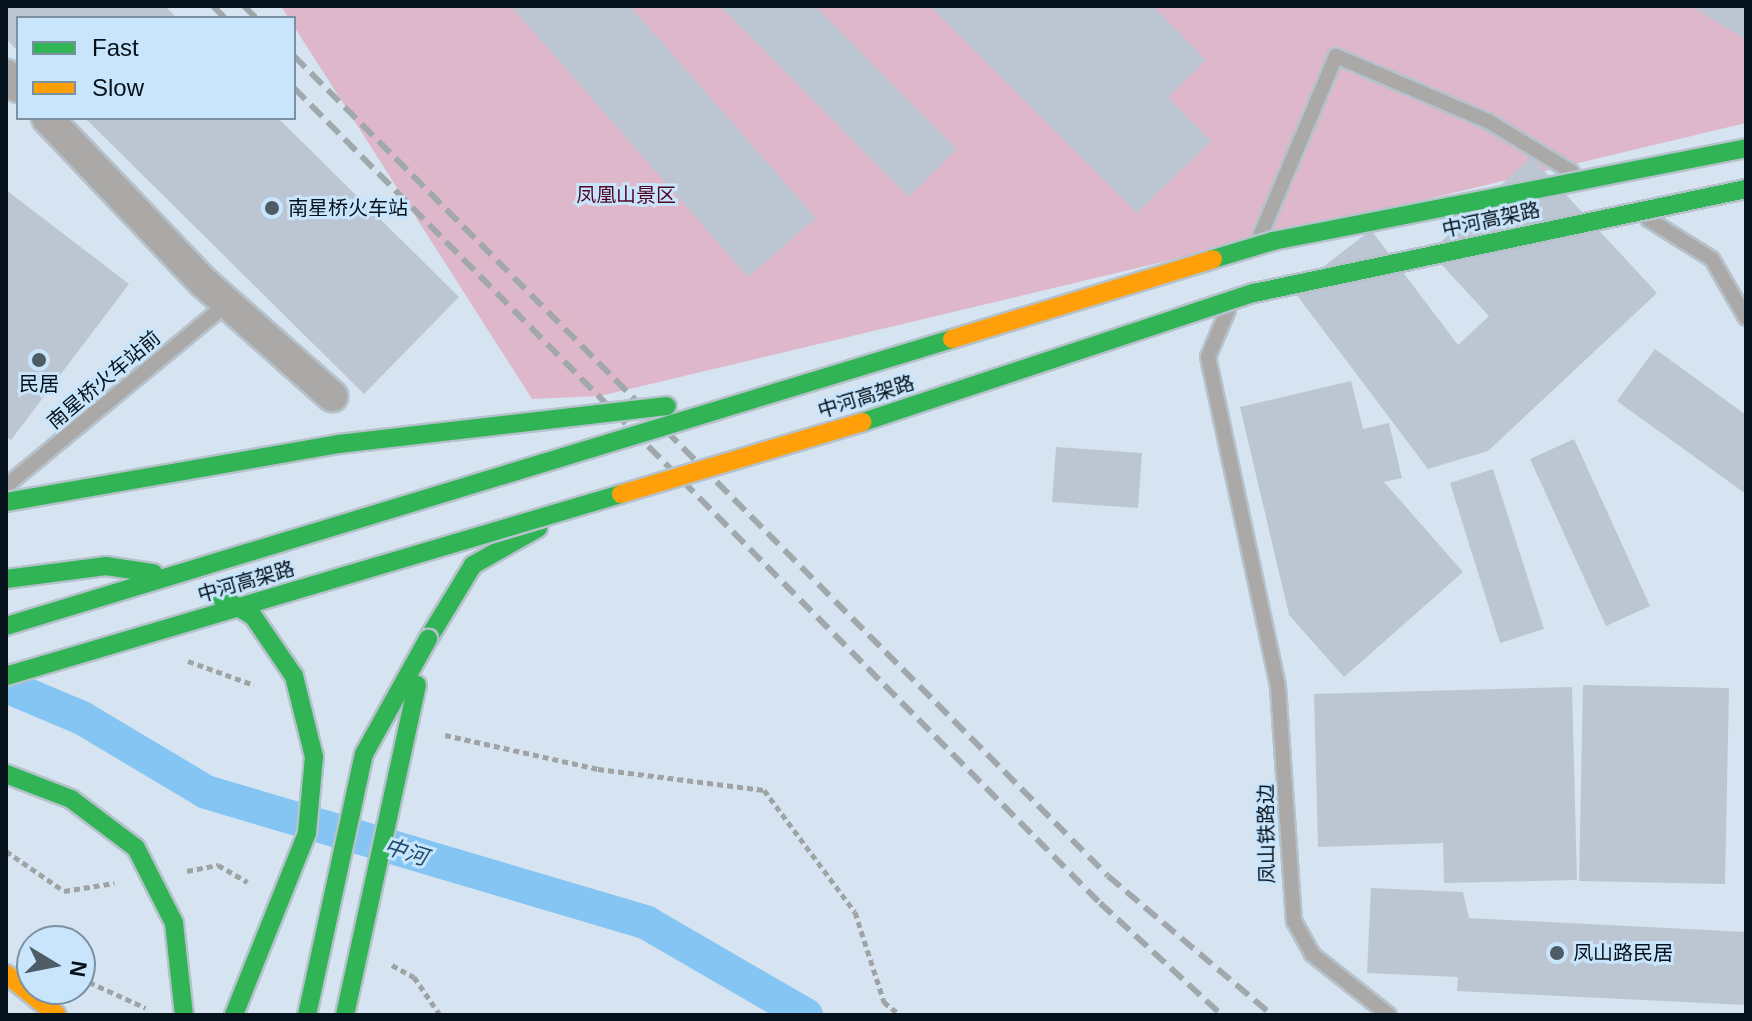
<!DOCTYPE html>
<html>
<head>
<meta charset="utf-8">
<style>
	body { margin:0 }
	#map { position:relative; width:1752px; height:1021px; overflow:hidden; background:#d5e4f0; font-family:Helvetica,"Noto Sans SC",sans-serif }
	div>[style] { position:absolute }
	.green>* { inset:0; background:#deb8ca }
	.canal>* { height:34px; margin:-17px; padding:0 17px; transform-origin:17px; border-radius:17px; background:#84c5f3 }
	.building>* { inset:0; background:#bcc6d2 }
	.path>* { height:5px; margin-top:-2.5px; transform-origin:0; background:repeating-linear-gradient(90deg,#9fa3a4 0 6px,transparent 0 10px) }
	.roads { filter:drop-shadow(2px 0 #b6c2cb) drop-shadow(-2px 0 #b6c2cb) drop-shadow(0 2px #b6c2cb) drop-shadow(0 -2px #b6c2cb) }
	.lane>* { height:14px; margin:-7px; padding:0 7px; transform-origin:7px; border-radius:7px; background:#aba9a7 }
	.street>* { height:30px; margin:-15px; padding:0 15px; transform-origin:15px; border-radius:15px; background:#aba9a7 }
	.fast>* { height:18px; margin:-9px; padding:0 9px; transform-origin:9px; border-radius:9px; background:#30b455 }
	.slow>* { height:18px; margin:-9px; padding:0 9px; transform-origin:9px; border-radius:9px; background:#ff9f0a }
	.rail>* { height:6px; margin-top:-3px; transform-origin:0; background:repeating-linear-gradient(90deg,#a1a8ac 0 16px,transparent 0 24px) }
	.bridges { filter:drop-shadow(2px 0 #b6c2cb) drop-shadow(-2px 0 #b6c2cb) drop-shadow(0 2px #b6c2cb) drop-shadow(0 -2px #b6c2cb) }
	.fast-bridge>* { height:18px; margin:-9px; padding:0 9px; transform-origin:9px; border-radius:9px; background:#30b455 }
	.slow-bridge>* { height:18px; margin:-9px; padding:0 9px; transform-origin:9px; border-radius:9px; background:#ff9f0a }
	.dots>* { width:22px; height:22px; translate:-50% -50%; box-sizing:border-box; border:4px solid #c9e5fc; border-radius:50% }
	span { translate:-50% -50%; white-space:nowrap; text-align:center; line-height:1.15; -webkit-text-stroke:6px #c9e5fc; paint-order:stroke }
	.park-label { font-size:20px; color:#500426 }
	.poi-label { font-size:20px; color:#06121b }
	.left { translate:0 -50%; text-align:left }
	.street-label { font-size:20px; color:#06121b }
	.water-label { font-size:22px; color:#1d4b6a; font-style:italic }
	.frame { position:absolute; inset:0; border:8px solid #06121b; pointer-events:none }
	.legend { position:absolute; left:16px; top:16px; width:280px; height:104px; box-sizing:border-box; background:#c9e5fc; border:2px solid #7b91a2; margin:0; padding:10px 14px; list-style:none; font-size:24px; color:#06121b }
	.legend li { display:flex; align-items:center; gap:16px; height:40px }
	.legend b { width:40px; border:2px solid #7b91a2 }
	.north { position:absolute; left:16px; top:925px; width:80px; height:80px; box-sizing:border-box; background:#c9e5fc; border:2px solid #7b91a2; border-radius:50%; rotate:100deg; font-size:22px; font-weight:700; line-height:32px; text-align:center; color:#06121b }
	.north::after { content:''; display:block; margin:auto; width:28px; height:36px; background:#4e5c66; clip-path:polygon(50% 0,100% 100%,50% 72%,0 100%) }
</style>
</head>
<body>
<div id="map">
	<div class="green">
		<div style="clip-path:polygon(281px 6px,1746px 6px,1746px 123px,600px 396px,532px 399px)"></div>
	</div>
	<div class="canal">
		<div style="left:6px;top:686px;width:82px;rotate:22.8deg"></div>
		<div style="left:82px;top:718px;width:144px;rotate:30.8deg"></div>
		<div style="left:206px;top:792px;width:460px;rotate:16.5deg"></div>
		<div style="left:647px;top:923px;width:184px;rotate:30.1deg"></div>
	</div>
	<div class="building">
		<div style="clip-path:polygon(6px 6px,165px 6px,177px 18px,18px 18px,18px 51px,6px 39px)"></div>
		<div style="clip-path:polygon(511px 6px,630px 6px,816px 218px,748px 277px)"></div>
		<div style="clip-path:polygon(720px 6px,815px 6px,957px 149px,909px 197px)"></div>
		<div style="clip-path:polygon(930px 6px,1153px 6px,1206px 60px,1168px 97px,1211px 141px,1137px 213px)"></div>
		<div style="clip-path:polygon(1691px 6px,1746px 6px,1746px 40px)"></div>
		<div style="clip-path:polygon(85px 118px,278px 118px,459px 297px,364px 394px)"></div>
		<div style="clip-path:polygon(1531px 157px,1657px 293px,1488px 451px,1428px 469px,1293px 290px,1371px 230px,1458px 345px,1489px 316px,1430px 252px)"></div>
		<div style="clip-path:polygon(6px 190px,129px 284px,11px 440px,6px 436px)"></div>
		<div style="clip-path:polygon(1655px 349px,1746px 415px,1746px 494px,1617px 401px)"></div>
		<div style="clip-path:polygon(1351px 381px,1363px 429px,1389px 423px,1402px 478px,1384px 482px,1463px 572px,1344px 677px,1289px 615px,1240px 407px)"></div>
		<div style="clip-path:polygon(1574px 439px,1650px 606px,1606px 626px,1530px 459px)"></div>
		<div style="clip-path:polygon(1056px 447px,1142px 453px,1138px 508px,1052px 502px)"></div>
		<div style="clip-path:polygon(1493px 469px,1544px 629px,1500px 643px,1450px 483px)"></div>
		<div style="clip-path:polygon(1583px 685px,1729px 688px,1725px 884px,1579px 881px)"></div>
		<div style="clip-path:polygon(1572px 687px,1577px 880px,1444px 883px,1443px 843px,1318px 847px,1314px 694px)"></div>
		<div style="clip-path:polygon(1371px 888px,1463px 892px,1469px 918px,1746px 932px,1746px 1005px,1457px 991px,1458px 977px,1367px 973px)"></div>
	</div>
	<div class="path">
		<div style="left:188px;top:661px;width:70px;rotate:20deg"></div>
		<div style="left:445px;top:735px;width:157px;rotate:12.5deg"></div>
		<div style="left:598px;top:769px;width:167px;rotate:7.2deg"></div>
		<div style="left:764px;top:790px;width:152px;rotate:53.3deg"></div>
		<div style="left:855px;top:912px;width:95px;rotate:72.1deg"></div>
		<div style="left:884px;top:1002px;width:21px;rotate:39deg"></div>
		<div style="left:6px;top:851px;width:70px;rotate:34.6deg"></div>
		<div style="left:64px;top:891px;width:51px;rotate:-9.1deg"></div>
		<div style="left:187px;top:871px;width:32px;rotate:-11deg"></div>
		<div style="left:218px;top:865px;width:34px;rotate:30deg"></div>
		<div style="left:392px;top:965px;width:25px;rotate:29deg"></div>
		<div style="left:414px;top:977px;width:46px;rotate:55.6deg"></div>
		<div style="left:80px;top:978px;width:72px;rotate:24.4deg"></div>
	</div>
	<div class="roads">
		<div class="lane">
			<div style="left:1648px;top:219px;width:75px;rotate:32deg"></div>
			<div style="left:1712px;top:259px;width:68px;rotate:60deg"></div>
			<div style="left:1260px;top:236px;width:195px;rotate:-67.1deg"></div>
			<div style="left:1336px;top:56px;width:165px;rotate:23.2deg"></div>
			<div style="left:1488px;top:121px;width:98px;rotate:31.3deg"></div>
			<div style="left:1228px;top:310px;width:51px;rotate:113.1deg"></div>
			<div style="left:1208px;top:357px;width:337px;rotate:78deg"></div>
			<div style="left:1278px;top:687px;width:235px;rotate:86.1deg"></div>
			<div style="left:1294px;top:921px;width:38px;rotate:61deg"></div>
			<div style="left:1312px;top:954px;width:98px;rotate:38.4deg"></div>
			<div style="left:6px;top:486px;width:286px;rotate:-39.5deg"></div>
		</div>
		<div class="street">
			<div style="left:6px;top:75px;width:17px;rotate:45deg"></div>
			<div style="left:47px;top:118px;width:225px;rotate:46.4deg"></div>
			<div style="left:202px;top:281px;width:174px;rotate:41.5deg"></div>
		</div>
		<div class="fast">
			<div style="left:428px;top:639px;width:87px;rotate:-58.7deg"></div>
			<div style="left:473px;top:565px;width:75px;rotate:-29.6deg"></div>
		</div>
		<div class="slow">
			<div style="left:6px;top:974px;width:65px;rotate:38.8deg"></div>
		</div>
	</div>
	<div class="rail">
		<div style="left:213px;top:6px;width:17px;rotate:45deg"></div>
		<div style="left:244px;top:6px;width:17px;rotate:45deg"></div>
		<div style="left:294px;top:56px;width:1155px;rotate:45.21deg"></div>
		<div style="left:1108px;top:876px;width:215px;rotate:40.3deg"></div>
		<div style="left:294px;top:88px;width:1146px;rotate:45.32deg"></div>
		<div style="left:1100px;top:903px;width:166px;rotate:42.6deg"></div>
	</div>
	<div class="bridges">
		<div class="fast-bridge">
			<div style="left:1213px;top:259px;width:63px;rotate:-16.7deg"></div>
			<div style="left:1273px;top:241px;width:482px;rotate:-11.1deg"></div>
			<div style="left:863px;top:422px;width:412px;rotate:-18.3deg"></div>
			<div style="left:1254px;top:293px;width:503px;rotate:-11.94deg"></div>
			<div style="left:6px;top:502px;width:338px;rotate:-9.9deg"></div>
			<div style="left:339px;top:444px;width:330px;rotate:-6.6deg"></div>
			<div style="left:6px;top:579px;width:101px;rotate:-7.4deg"></div>
			<div style="left:106px;top:566px;width:48px;rotate:8.5deg"></div>
			<div style="left:217px;top:595px;width:42px;rotate:30.3deg"></div>
			<div style="left:253px;top:616px;width:73px;rotate:55.7deg"></div>
			<div style="left:294px;top:676px;width:83px;rotate:76.1deg"></div>
			<div style="left:314px;top:757px;width:76px;rotate:95.3deg"></div>
			<div style="left:307px;top:833px;width:196px;rotate:111.9deg"></div>
			<div style="left:6px;top:626px;width:989px;rotate:-16.88deg"></div>
			<div style="left:6px;top:676px;width:641px;rotate:-16.49deg"></div>
			<div style="left:6px;top:774px;width:70px;rotate:21deg"></div>
			<div style="left:71px;top:799px;width:81px;rotate:37deg"></div>
			<div style="left:136px;top:848px;width:84px;rotate:63.1deg"></div>
			<div style="left:174px;top:923px;width:93px;rotate:83.8deg"></div>
			<div style="left:307px;top:1015px;width:267px;rotate:-77.7deg"></div>
			<div style="left:364px;top:754px;width:132px;rotate:-60.9deg"></div>
			<div style="left:345px;top:1015px;width:338px;rotate:-77.7deg"></div>
		</div>
		<div class="slow-bridge">
			<div style="left:952px;top:339px;width:273px;rotate:-17deg"></div>
			<div style="left:621px;top:494px;width:252px;rotate:-16.6deg"></div>
		</div>
	</div>
	<div class="dots">
		<div style="left:272px;top:208px;background:#4e5c66"></div>
		<div style="left:39px;top:360px;background:#4e5c66"></div>
		<div style="left:1557px;top:953px;background:#4e5c66"></div>
	</div>
	<div class="park-label">
		<span style="left:626px;top:195px">凤凰山景区</span>
	</div>
	<div class="poi-label">
		<span class="left" style="left:288px;top:208px">南星桥火车站</span>
		<span style="left:39px;top:384px">民居</span>
		<span class="left" style="left:1573px;top:953px">凤山路民居</span>
	</div>
	<div class="street-label">
		<span style="left:1491px;top:220px;rotate:-12deg">中河高架路</span>
		<span style="left:104px;top:380px;rotate:-40deg">南星桥火车站前</span>
		<span style="left:866px;top:397px;rotate:-17deg">中河高架路</span>
		<span style="left:246px;top:582px;rotate:-16deg">中河高架路</span>
		<span style="left:1267px;top:834px;rotate:-91deg">凤山铁路边</span>
	</div>
	<div class="water-label">
		<span style="left:406px;top:852px;rotate:17deg">中河</span>
	</div>
	<div class="frame"></div>
	<ul class="legend">
	<li><b style="height:10px;background:#30b455"></b>Fast</li>
	<li><b style="height:10px;background:#ff9f0a"></b>Slow</li>
	</ul>
	<div class="north">N</div>
</div>
</body>
</html>
